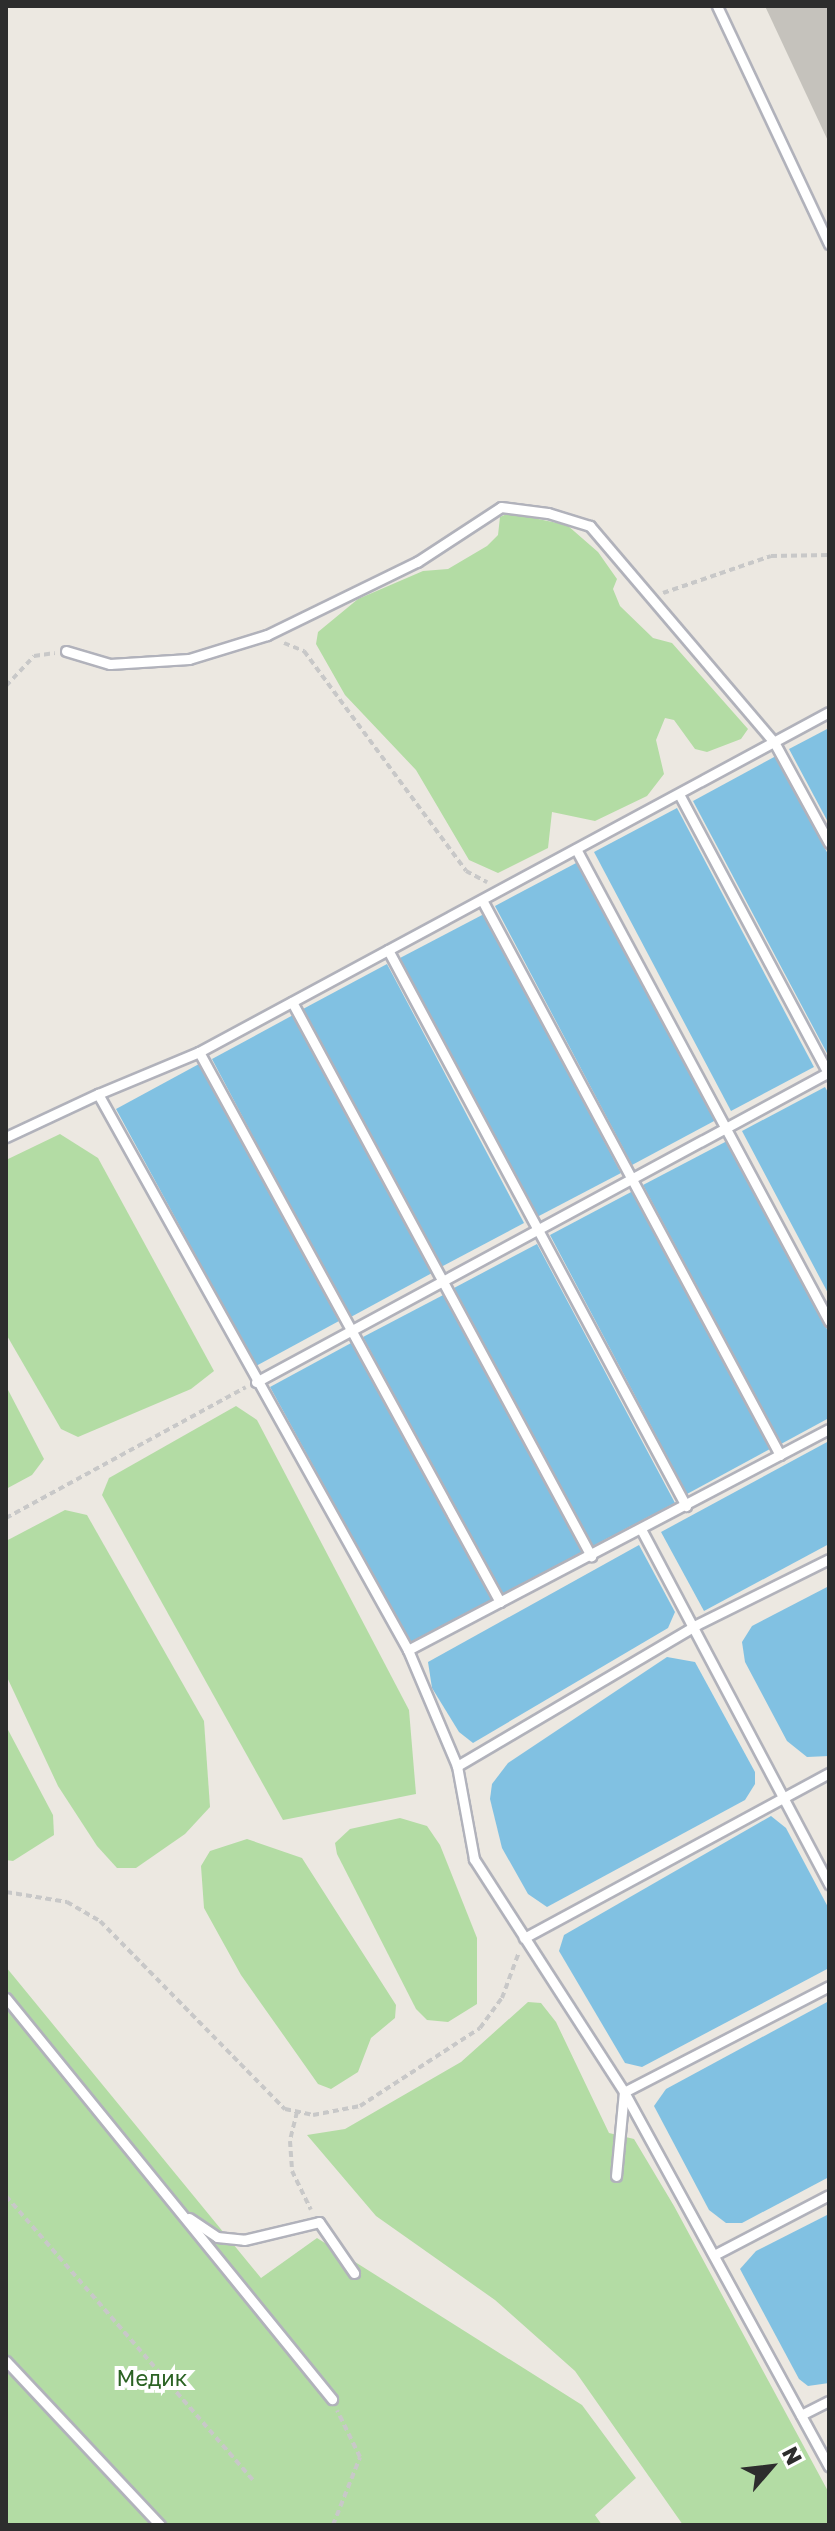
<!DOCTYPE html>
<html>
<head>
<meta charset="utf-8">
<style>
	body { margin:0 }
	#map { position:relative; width:835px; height:2531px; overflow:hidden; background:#ece8e1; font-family:"Golos Text",sans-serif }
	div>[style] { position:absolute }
	.green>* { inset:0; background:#b3dca4 }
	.water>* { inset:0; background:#81c1e2 }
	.building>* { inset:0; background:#c5c2bc }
	.path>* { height:4px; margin-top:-2px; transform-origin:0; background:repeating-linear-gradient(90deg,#c8c8c8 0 6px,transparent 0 10px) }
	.roads { filter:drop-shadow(2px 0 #b1b2bb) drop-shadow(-2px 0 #b1b2bb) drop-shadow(0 2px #b1b2bb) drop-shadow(0 -2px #b1b2bb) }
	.lane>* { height:9px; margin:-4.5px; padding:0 4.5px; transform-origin:4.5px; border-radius:4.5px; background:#fff }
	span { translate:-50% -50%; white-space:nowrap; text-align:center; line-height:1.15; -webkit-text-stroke:8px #fff; paint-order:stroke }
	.park-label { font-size:22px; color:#2c6324 }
	.frame { position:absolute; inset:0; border:8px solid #2d2d2d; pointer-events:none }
	.north { position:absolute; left:731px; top:2427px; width:80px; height:80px; -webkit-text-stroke:6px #fff; paint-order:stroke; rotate:62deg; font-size:22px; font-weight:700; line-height:32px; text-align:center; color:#2d2d2d }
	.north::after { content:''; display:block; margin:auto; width:28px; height:36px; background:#2d2d2d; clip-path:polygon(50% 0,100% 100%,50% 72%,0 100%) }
</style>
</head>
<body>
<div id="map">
	<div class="green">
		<div style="clip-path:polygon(509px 513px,567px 525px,598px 552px,617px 579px,613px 589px,620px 606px,653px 638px,672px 643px,748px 729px,741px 739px,707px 752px,695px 749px,674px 720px,665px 718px,656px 740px,664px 774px,647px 796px,595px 821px,552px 812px,548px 848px,498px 873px,469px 860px,416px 770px,345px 695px,316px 644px,318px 632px,358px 599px,423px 571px,448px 569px,487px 546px,498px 535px,500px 517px)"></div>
		<div style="clip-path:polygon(60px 1134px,98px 1158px,214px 1371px,191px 1389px,78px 1437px,61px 1429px,6px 1334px,6px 1160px)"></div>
		<div style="clip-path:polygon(6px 1386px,44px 1459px,32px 1475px,6px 1489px)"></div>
		<div style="clip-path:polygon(236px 1406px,257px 1420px,409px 1710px,416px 1794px,283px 1820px,102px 1495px,109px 1478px)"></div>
		<div style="clip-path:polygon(65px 1510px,87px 1515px,204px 1721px,210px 1807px,185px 1834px,136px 1868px,117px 1868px,97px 1846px,58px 1786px,6px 1675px,6px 1541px)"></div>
		<div style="clip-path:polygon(6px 1726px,53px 1815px,54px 1835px,13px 1861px,6px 1860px)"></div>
		<div style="clip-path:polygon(400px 1818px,427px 1826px,440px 1845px,477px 1938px,477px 2004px,448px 2022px,427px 2020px,416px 2009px,337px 1854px,335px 1843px,350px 1829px)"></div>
		<div style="clip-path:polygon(247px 1839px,302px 1858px,396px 2005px,395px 2018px,371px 2038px,358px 2072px,331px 2089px,318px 2084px,241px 1975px,204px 1908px,201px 1866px,210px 1851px)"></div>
		<div style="clip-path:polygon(6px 1967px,261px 2278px,317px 2238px,582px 2405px,636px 2478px,595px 2515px,602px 2525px,6px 2525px)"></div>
		<div style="clip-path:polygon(528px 2002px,541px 2003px,556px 2022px,609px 2133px,634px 2139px,674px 2206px,829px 2493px,829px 2525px,683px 2525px,575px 2371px,495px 2300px,376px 2216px,307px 2135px,345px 2129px,461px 2062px)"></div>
	</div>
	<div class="water">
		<div style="clip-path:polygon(829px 728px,829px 824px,789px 749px)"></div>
		<div style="clip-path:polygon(776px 756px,829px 856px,829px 1057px,693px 801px)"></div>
		<div style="clip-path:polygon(677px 808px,814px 1067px,731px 1111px,594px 852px)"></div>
		<div style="clip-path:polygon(578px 862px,716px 1120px,632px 1165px,495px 906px)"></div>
		<div style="clip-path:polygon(484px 914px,621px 1173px,537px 1217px,400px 958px)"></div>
		<div style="clip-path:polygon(387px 964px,524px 1223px,441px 1267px,303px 1009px)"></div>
		<div style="clip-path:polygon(295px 1014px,432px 1273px,349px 1318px,212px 1059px)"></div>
		<div style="clip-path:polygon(199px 1064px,339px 1321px,256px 1366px,116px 1109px)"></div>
		<div style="clip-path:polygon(825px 1087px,829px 1094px,829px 1295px,742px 1131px)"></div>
		<div style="clip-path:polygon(727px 1141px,829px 1333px,829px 1418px,781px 1444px,643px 1185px)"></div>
		<div style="clip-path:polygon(633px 1191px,770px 1449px,687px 1494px,550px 1235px)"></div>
		<div style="clip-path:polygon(537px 1244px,675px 1503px,591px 1547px,454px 1288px)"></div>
		<div style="clip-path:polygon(447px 1293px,584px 1551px,501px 1596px,363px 1337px)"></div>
		<div style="clip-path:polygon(353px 1342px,494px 1599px,411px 1644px,270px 1387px)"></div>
		<div style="clip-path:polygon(829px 1441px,829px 1544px,704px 1611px,661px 1532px)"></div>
		<div style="clip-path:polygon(639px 1545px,675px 1612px,668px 1628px,473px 1743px,459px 1732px,432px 1688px,428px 1662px)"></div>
		<div style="clip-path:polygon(829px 1586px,829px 1756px,807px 1757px,787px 1741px,745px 1662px,742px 1642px,752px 1626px)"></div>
		<div style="clip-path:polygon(667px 1657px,695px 1662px,755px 1772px,755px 1784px,745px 1800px,547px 1907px,528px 1894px,502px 1848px,490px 1799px,492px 1784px,508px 1763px)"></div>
		<div style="clip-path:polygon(771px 1816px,786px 1828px,829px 1909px,829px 1968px,642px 2067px,625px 2063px,559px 1951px,564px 1935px)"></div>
		<div style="clip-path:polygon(829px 2001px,829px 2177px,742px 2223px,726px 2223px,709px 2210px,654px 2106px,666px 2089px)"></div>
		<div style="clip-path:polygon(829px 2214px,829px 2383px,808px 2386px,799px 2379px,740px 2269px,756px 2251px)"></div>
	</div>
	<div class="building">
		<div style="clip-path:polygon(765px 6px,829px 6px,829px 143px)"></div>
	</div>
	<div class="path">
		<div style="left:663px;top:593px;width:114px;rotate:-18.9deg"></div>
		<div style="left:771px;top:556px;width:58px;rotate:-1deg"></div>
		<div style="left:284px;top:643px;width:22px;rotate:22deg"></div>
		<div style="left:304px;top:651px;width:273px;rotate:53.6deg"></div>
		<div style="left:466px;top:871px;width:24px;rotate:28deg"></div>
		<div style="left:6px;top:686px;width:41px;rotate:-47deg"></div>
		<div style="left:34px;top:656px;width:21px;rotate:-8deg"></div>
		<div style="left:6px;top:1518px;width:273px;rotate:-28.6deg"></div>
		<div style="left:6px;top:1892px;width:62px;rotate:9.3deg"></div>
		<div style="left:67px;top:1902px;width:38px;rotate:30deg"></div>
		<div style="left:100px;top:1921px;width:264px;rotate:45.5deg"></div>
		<div style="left:285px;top:2109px;width:29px;rotate:12deg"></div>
		<div style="left:313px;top:2115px;width:48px;rotate:-10.8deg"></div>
		<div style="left:360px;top:2106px;width:143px;rotate:-33deg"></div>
		<div style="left:480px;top:2028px;width:37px;rotate:-54deg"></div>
		<div style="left:502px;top:1998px;width:49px;rotate:-69.7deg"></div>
		<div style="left:297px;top:2112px;width:30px;rotate:104deg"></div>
		<div style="left:290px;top:2141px;width:30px;rotate:86deg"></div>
		<div style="left:292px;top:2171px;width:43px;rotate:64deg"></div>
		<div style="left:6px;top:2196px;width:376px;rotate:49deg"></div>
		<div style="left:333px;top:2525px;width:73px;rotate:-68.3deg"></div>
		<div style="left:360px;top:2457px;width:52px;rotate:-116.1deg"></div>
	</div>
	<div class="roads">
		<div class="lane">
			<div style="left:717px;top:6px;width:263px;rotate:64.8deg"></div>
			<div style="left:66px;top:651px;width:46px;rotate:16.5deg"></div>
			<div style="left:110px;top:664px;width:79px;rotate:-3.6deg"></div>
			<div style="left:189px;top:659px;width:82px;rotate:-17.1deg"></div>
			<div style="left:267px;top:635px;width:167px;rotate:-26deg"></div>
			<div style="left:417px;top:562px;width:100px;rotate:-33.2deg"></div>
			<div style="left:501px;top:507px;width:47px;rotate:7.3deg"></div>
			<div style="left:548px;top:513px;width:44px;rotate:17.2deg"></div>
			<div style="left:590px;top:526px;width:284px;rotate:49.6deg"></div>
			<div style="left:774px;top:742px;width:115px;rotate:61.4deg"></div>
			<div style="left:829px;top:712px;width:716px;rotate:151.65deg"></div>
			<div style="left:199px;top:1052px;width:109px;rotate:157.4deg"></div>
			<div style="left:98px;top:1094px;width:637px;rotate:60.86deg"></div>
			<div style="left:408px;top:1650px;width:126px;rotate:67.1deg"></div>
			<div style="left:457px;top:1766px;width:95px;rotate:79.6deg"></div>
			<div style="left:474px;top:1859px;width:277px;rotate:57.2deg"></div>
			<div style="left:624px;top:2092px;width:427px;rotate:61.3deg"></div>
			<div style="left:679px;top:794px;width:319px;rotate:61.9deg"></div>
			<div style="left:576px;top:849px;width:536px;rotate:61.81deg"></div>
			<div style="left:482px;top:900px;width:630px;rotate:61.77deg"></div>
			<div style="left:388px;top:950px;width:631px;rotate:61.81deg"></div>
			<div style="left:292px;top:1002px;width:630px;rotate:61.64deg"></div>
			<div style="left:199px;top:1052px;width:627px;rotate:61.31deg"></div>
			<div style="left:6px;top:1137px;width:102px;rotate:-25.1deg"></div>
			<div style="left:256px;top:1382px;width:651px;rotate:-28.41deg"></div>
			<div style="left:641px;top:1529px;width:402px;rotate:62.1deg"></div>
			<div style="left:408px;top:1650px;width:475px;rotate:-27.7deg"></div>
			<div style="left:457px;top:1766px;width:277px;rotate:-30.5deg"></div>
			<div style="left:696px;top:1625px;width:148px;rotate:-26.4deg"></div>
			<div style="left:524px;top:1938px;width:347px;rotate:-28.4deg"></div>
			<div style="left:6px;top:1998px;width:517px;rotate:50.89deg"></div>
			<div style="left:616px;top:2176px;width:84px;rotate:-84.6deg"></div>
			<div style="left:624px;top:2092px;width:231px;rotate:-27.3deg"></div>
			<div style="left:189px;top:2218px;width:34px;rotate:34deg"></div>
			<div style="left:217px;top:2237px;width:27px;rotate:6deg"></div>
			<div style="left:244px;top:2240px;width:77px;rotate:-13.5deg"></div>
			<div style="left:319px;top:2222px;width:62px;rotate:55.5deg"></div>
			<div style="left:716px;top:2254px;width:127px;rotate:-27.6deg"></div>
			<div style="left:6px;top:2361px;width:225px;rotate:46.8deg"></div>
			<div style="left:801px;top:2415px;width:31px;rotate:-27deg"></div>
		</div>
	</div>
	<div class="park-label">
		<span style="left:152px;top:2378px">Медик</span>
	</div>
	<div class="frame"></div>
	<div class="north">N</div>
</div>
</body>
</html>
